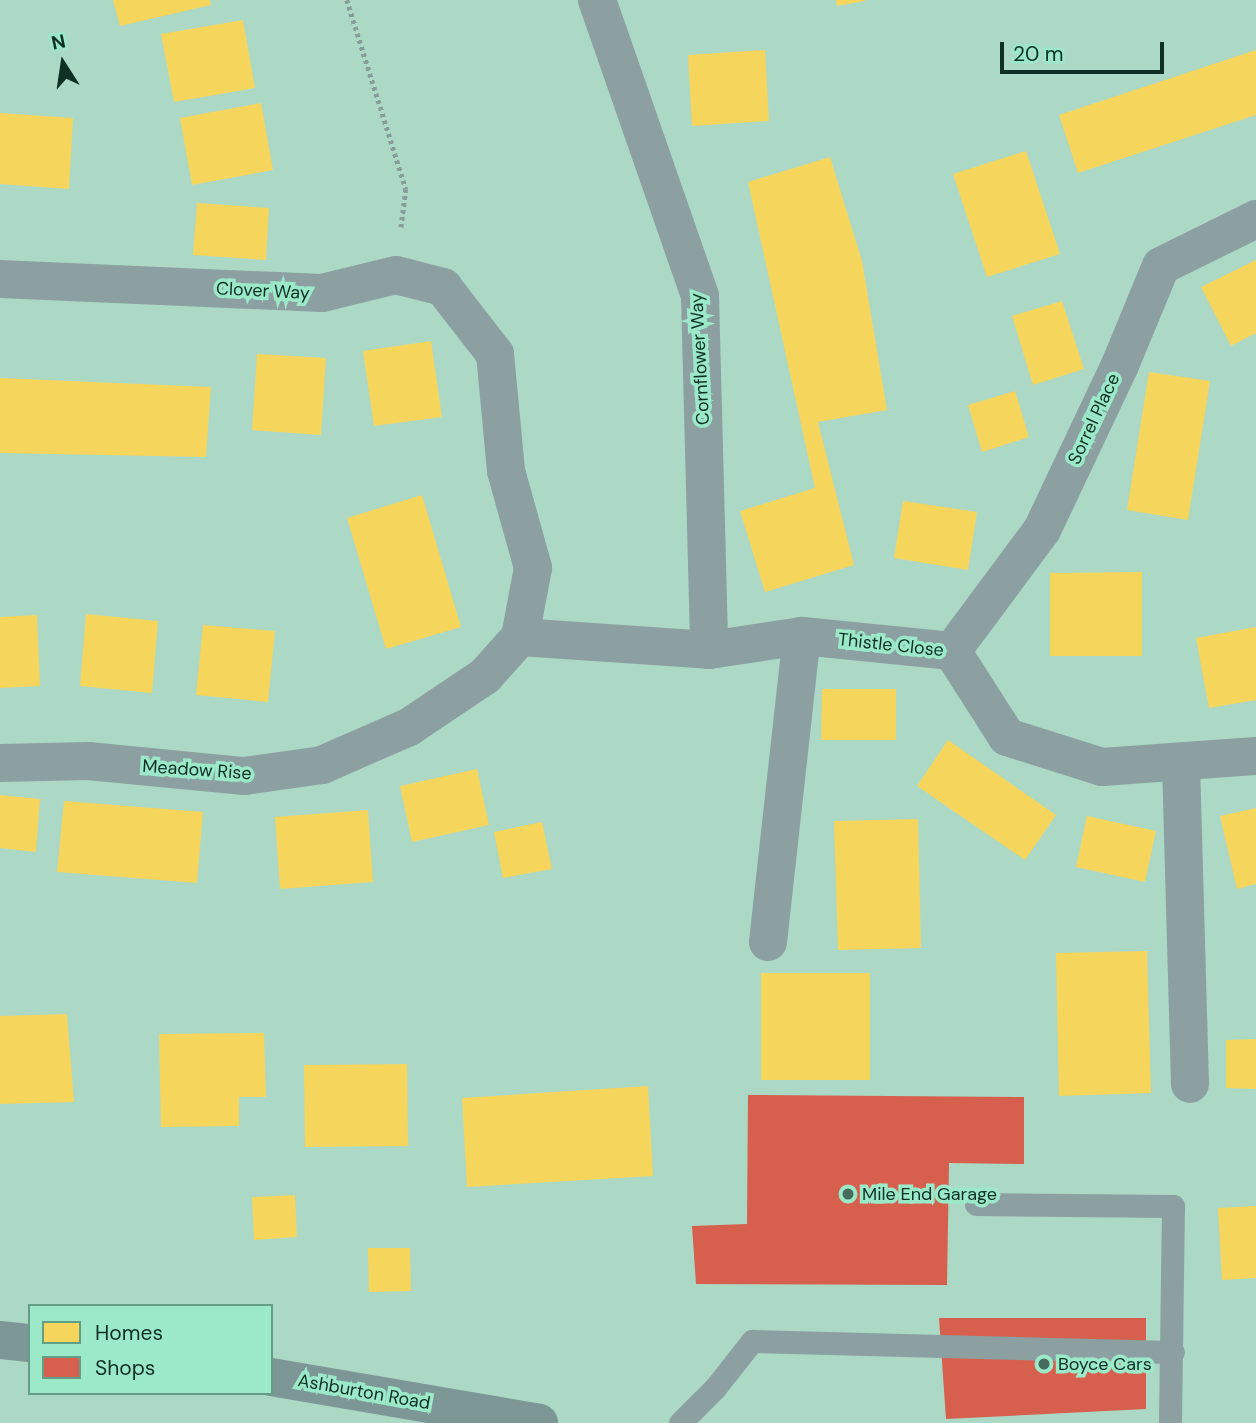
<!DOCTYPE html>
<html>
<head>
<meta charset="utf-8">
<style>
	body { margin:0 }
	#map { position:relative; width:1256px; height:1423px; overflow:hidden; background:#acd8c6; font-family:"DM Sans",sans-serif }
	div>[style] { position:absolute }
	.homes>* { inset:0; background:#f6d55c }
	.shops>* { inset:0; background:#d6604d }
	.path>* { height:4.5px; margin-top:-2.25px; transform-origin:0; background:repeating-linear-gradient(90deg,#889d9b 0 3.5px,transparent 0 7px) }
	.lane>* { height:23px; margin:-11.5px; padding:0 11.5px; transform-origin:11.5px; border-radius:11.5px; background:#8c9fa1 }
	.street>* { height:38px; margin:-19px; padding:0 19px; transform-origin:19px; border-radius:19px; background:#8c9fa1 }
	.primary>* { height:38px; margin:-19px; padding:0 19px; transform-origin:19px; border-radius:19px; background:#7d9796 }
	.dots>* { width:19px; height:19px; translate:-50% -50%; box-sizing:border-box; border:4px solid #9be9c9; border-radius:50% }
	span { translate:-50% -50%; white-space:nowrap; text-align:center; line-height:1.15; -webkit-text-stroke:7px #9be9c9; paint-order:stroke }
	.street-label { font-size:18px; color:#0f3024 }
	.poi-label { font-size:18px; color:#0f3024 }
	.left { translate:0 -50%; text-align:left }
	.legend { position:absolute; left:28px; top:1304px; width:245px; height:91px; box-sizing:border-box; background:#9be9c9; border:2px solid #639f87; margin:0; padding:9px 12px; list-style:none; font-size:21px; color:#0f3024 }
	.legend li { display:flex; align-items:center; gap:14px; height:35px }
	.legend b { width:35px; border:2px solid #639f87 }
	.north { position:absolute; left:28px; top:28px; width:70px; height:70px; -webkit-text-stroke:5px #9be9c9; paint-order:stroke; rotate:348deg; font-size:19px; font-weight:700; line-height:28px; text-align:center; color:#0f3024 }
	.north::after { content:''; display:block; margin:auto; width:24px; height:32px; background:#0f3024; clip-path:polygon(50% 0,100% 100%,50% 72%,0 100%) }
	.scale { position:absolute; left:1000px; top:42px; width:164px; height:32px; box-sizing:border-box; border:4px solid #0f3024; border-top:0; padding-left:9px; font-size:21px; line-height:24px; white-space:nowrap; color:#0f3024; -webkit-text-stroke:5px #9be9c9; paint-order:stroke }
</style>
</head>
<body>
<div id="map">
	<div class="homes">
		<div style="clip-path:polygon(113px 0,210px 0,211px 5px,120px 26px)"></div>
		<div style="clip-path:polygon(836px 0,865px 0,865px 1px,837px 6px)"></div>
		<div style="clip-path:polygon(243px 20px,255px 88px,174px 102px,161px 34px)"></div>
		<div style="clip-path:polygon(765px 50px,769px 121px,692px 126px,688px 55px)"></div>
		<div style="clip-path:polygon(1256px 50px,1256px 115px,1078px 173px,1059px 115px)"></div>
		<div style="clip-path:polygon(261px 103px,273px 170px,192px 185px,180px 118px)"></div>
		<div style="clip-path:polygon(0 113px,73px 118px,69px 189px,0 184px)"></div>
		<div style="clip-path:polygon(1026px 151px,1060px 254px,987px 277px,953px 174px)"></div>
		<div style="clip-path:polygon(830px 157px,862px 261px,887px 410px,818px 422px,854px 565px,765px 592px,740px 511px,815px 488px,748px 182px)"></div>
		<div style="clip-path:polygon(197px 203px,269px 208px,266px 260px,193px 255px)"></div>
		<div style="clip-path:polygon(1256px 260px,1256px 333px,1231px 346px,1201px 287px)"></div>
		<div style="clip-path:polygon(1062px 301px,1084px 369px,1033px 385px,1012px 316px)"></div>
		<div style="clip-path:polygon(431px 341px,442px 417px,374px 426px,363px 351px)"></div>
		<div style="clip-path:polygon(257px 354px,326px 358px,321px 435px,252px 430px)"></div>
		<div style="clip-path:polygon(1149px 372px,1210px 381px,1188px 520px,1127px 510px)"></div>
		<div style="clip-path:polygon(0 378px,211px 387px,206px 457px,0 453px)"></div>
		<div style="clip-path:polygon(1015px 391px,1029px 437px,982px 452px,968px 405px)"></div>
		<div style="clip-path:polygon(422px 495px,461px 627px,386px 649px,347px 518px)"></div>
		<div style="clip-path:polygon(903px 501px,977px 512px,968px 570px,894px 558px)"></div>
		<div style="clip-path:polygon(1142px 572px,1142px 656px,1050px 656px,1050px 573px)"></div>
		<div style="clip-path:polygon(86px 614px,158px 621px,152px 693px,80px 686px)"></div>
		<div style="clip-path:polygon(37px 615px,40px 686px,0 688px,0 617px)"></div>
		<div style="clip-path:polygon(203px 625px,275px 631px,268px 702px,196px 695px)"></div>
		<div style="clip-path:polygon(1256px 627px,1256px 700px,1209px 708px,1196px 638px)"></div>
		<div style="clip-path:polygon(822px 689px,896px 689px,896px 740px,821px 740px)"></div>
		<div style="clip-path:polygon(948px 740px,1056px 815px,1025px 860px,917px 786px)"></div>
		<div style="clip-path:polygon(477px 769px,489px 825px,412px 842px,400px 786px)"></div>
		<div style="clip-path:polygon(0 795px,40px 799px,36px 852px,0 848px)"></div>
		<div style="clip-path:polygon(64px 801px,203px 812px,197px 883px,57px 872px)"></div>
		<div style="clip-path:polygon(1256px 808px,1256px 884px,1237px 889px,1220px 816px)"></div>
		<div style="clip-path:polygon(368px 810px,373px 882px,280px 889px,275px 817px)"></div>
		<div style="clip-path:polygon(1087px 816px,1156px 831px,1145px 882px,1076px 867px)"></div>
		<div style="clip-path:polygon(918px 819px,921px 948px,838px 950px,834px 821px)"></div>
		<div style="clip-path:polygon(542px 822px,552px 869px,503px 878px,494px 832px)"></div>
		<div style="clip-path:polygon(1147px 951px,1151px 1093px,1059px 1096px,1056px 953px)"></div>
		<div style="clip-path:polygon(761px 973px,870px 973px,870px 1080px,761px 1080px)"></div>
		<div style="clip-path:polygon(67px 1014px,74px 1102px,0 1104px,0 1016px)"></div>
		<div style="clip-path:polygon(264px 1033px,266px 1097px,239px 1097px,239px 1126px,161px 1127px,159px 1034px)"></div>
		<div style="clip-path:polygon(1256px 1039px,1256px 1089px,1226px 1088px,1226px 1040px)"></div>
		<div style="clip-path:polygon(407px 1064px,408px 1146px,305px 1147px,304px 1065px)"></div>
		<div style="clip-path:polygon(648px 1086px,653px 1176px,467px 1187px,462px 1098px)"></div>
		<div style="clip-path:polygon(295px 1195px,297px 1237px,254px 1240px,252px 1197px)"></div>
		<div style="clip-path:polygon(1256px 1206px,1256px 1278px,1222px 1280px,1218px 1208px)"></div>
		<div style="clip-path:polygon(368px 1248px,410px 1248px,411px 1291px,369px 1292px)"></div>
	</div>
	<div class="shops">
		<div style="clip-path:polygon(748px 1095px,1024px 1097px,1024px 1164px,949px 1163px,947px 1285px,696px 1284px,692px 1226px,747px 1224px)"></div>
		<div style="clip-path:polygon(939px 1318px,1146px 1318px,1146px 1409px,946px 1419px)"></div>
	</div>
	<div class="path">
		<div style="left:347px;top:0;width:198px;rotate:72.7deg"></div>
		<div style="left:406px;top:189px;width:40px;rotate:97.1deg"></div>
	</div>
	<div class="lane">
		<div style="left:976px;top:1204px;width:197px;rotate:0.6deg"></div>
		<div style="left:1173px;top:1206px;width:217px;rotate:90.8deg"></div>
		<div style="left:680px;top:1423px;width:49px;rotate:-45deg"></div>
		<div style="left:715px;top:1388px;width:60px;rotate:-51.8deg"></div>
		<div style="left:752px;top:1341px;width:421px;rotate:1.5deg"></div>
	</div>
	<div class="street">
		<div style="left:597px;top:0;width:313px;rotate:70.8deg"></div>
		<div style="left:700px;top:296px;width:354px;rotate:88.5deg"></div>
		<div style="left:0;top:279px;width:322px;rotate:2.5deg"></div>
		<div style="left:322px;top:293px;width:76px;rotate:-13.7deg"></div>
		<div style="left:396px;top:275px;width:49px;rotate:14.3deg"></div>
		<div style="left:443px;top:287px;width:85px;rotate:52.2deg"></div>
		<div style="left:495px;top:354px;width:118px;rotate:84.6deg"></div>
		<div style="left:506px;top:471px;width:101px;rotate:74.4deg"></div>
		<div style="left:533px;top:568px;width:70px;rotate:100.7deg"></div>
		<div style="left:520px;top:637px;width:189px;rotate:3.9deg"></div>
		<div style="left:709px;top:650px;width:94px;rotate:-8.6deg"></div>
		<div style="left:802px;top:636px;width:151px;rotate:5.7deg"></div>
		<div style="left:952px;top:651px;width:102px;rotate:57.4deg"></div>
		<div style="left:1007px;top:737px;width:100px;rotate:17.5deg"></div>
		<div style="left:1102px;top:767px;width:154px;rotate:-4.1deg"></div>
		<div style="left:952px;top:651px;width:151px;rotate:-53.4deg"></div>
		<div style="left:1042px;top:530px;width:183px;rotate:-64.7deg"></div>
		<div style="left:1120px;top:365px;width:107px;rotate:-67.5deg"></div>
		<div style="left:1161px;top:266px;width:106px;rotate:-26.3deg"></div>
		<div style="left:0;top:763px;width:88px;rotate:-1.3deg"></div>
		<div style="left:88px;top:761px;width:157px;rotate:5.5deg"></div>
		<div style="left:244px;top:776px;width:79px;rotate:-8deg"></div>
		<div style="left:322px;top:765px;width:95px;rotate:-23.6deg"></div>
		<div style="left:409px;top:727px;width:92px;rotate:-33.9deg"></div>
		<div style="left:485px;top:676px;width:52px;rotate:-48.1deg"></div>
		<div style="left:1181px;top:763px;width:321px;rotate:88.4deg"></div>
		<div style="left:768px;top:942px;width:308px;rotate:-83.7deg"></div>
	</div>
	<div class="primary">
		<div style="left:0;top:1340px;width:30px;rotate:6deg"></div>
		<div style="left:271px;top:1377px;width:272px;rotate:9.7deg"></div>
	</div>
	<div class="dots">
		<div style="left:848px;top:1194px;background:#466b5d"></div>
		<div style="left:1044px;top:1364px;background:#466b5d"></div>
	</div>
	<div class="street-label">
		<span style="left:263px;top:291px;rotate:3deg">Clover Way</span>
		<span style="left:700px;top:359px;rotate:-93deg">Cornflower Way</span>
		<span style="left:1094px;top:419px;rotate:-65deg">Sorrel Place</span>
		<span style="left:891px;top:645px;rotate:6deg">Thistle Close</span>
		<span style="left:197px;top:770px;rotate:4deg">Meadow Rise</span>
		<span style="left:364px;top:1392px;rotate:10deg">Ashburton Road</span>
	</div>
	<div class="poi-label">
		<span class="left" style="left:862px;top:1194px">Mile End Garage</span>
		<span class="left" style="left:1058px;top:1364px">Boyce Cars</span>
	</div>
	<ul class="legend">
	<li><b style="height:19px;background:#f6d55c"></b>Homes</li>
	<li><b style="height:19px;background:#d6604d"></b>Shops</li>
	</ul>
	<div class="north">N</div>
	<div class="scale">20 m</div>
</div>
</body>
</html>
